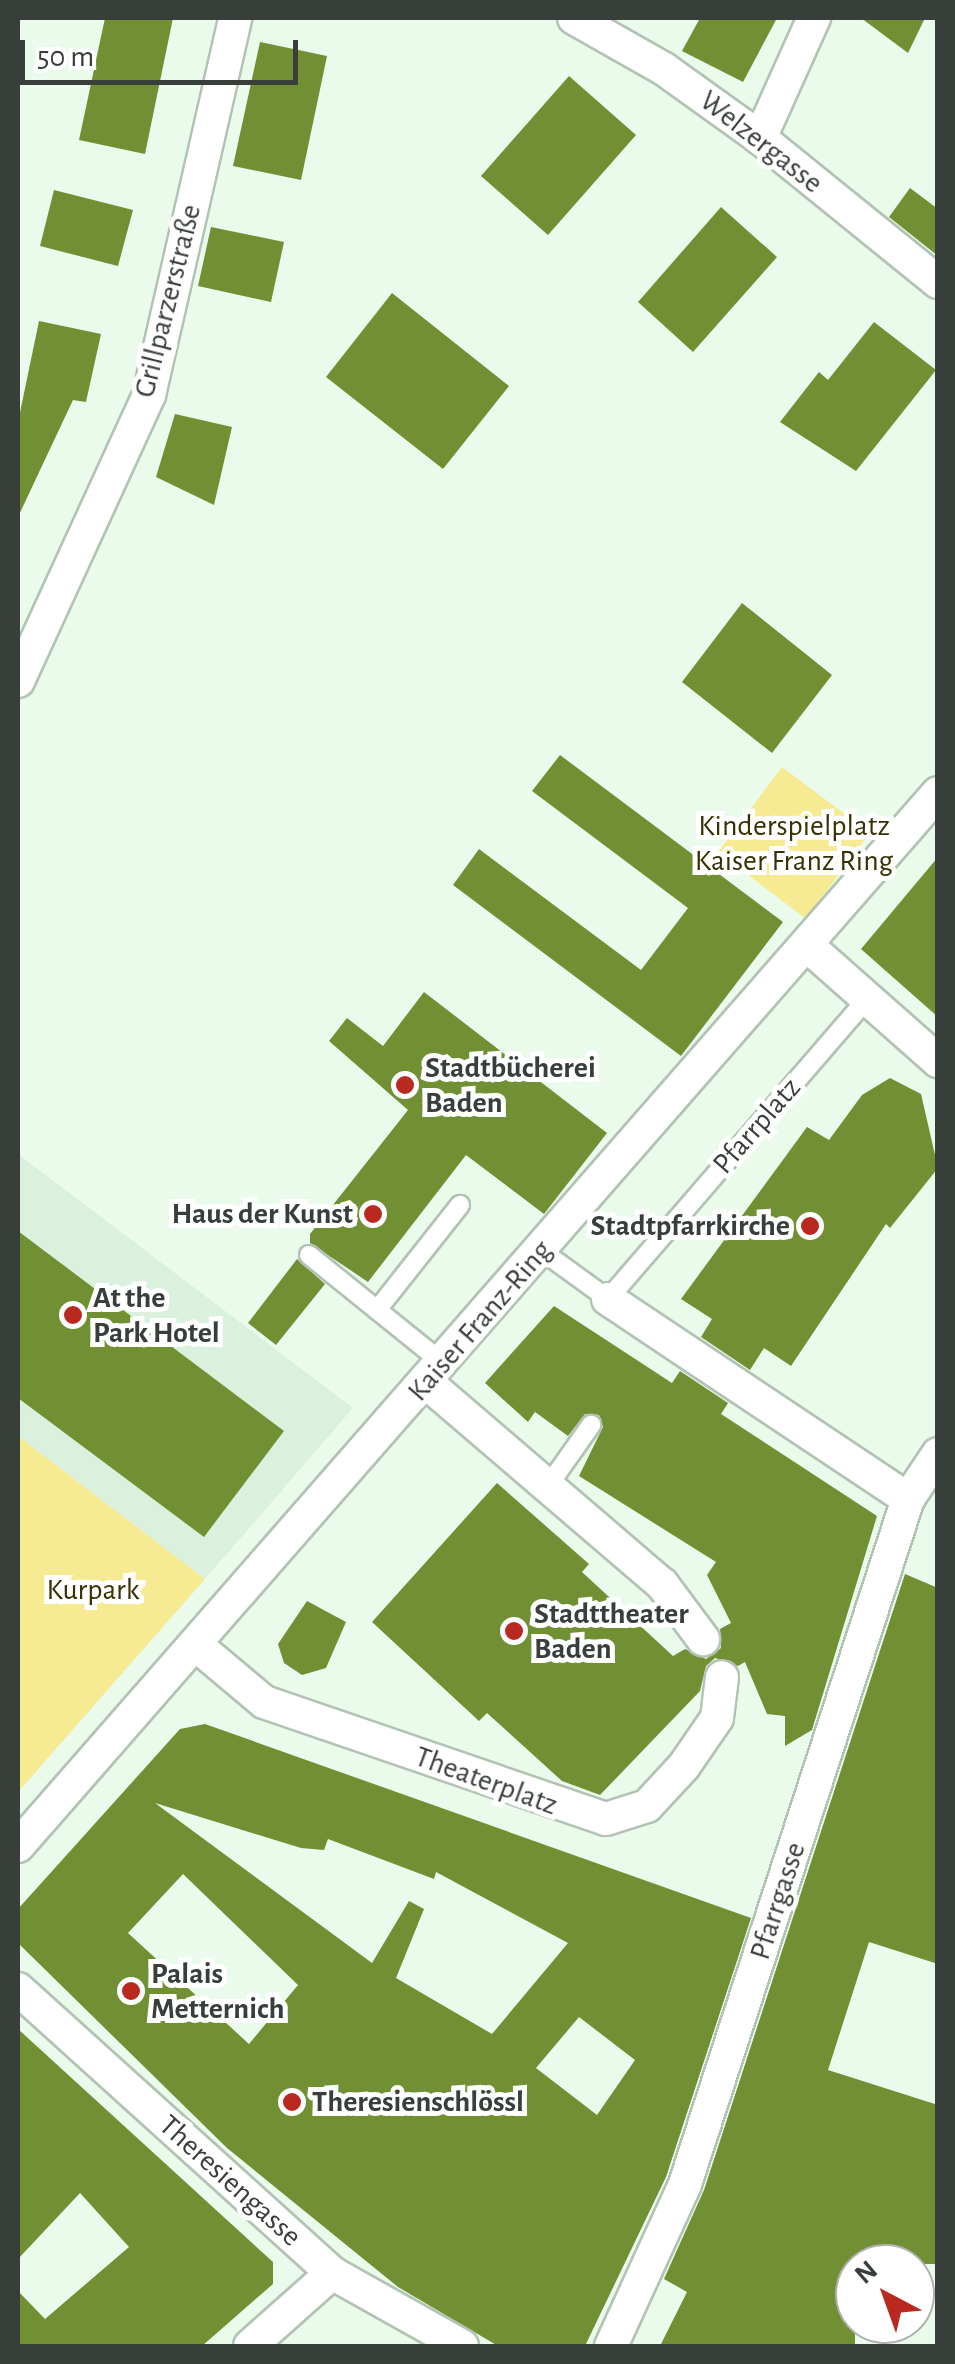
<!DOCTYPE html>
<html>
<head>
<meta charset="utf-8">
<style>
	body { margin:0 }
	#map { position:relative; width:955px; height:2364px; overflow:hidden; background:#eafbec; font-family:"Alegreya Sans",sans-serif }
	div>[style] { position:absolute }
	.built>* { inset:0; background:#d9f1dd }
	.green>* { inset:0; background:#f6ea92 }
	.building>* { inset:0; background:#719034 }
	.roads { filter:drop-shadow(2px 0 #b2c3b4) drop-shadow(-2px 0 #b2c3b4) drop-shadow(0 2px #b2c3b4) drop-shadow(0 -2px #b2c3b4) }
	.lane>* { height:18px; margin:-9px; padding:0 9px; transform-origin:9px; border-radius:9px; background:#fff }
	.street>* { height:32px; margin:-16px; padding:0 16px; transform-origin:16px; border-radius:16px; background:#fff }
	.dots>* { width:28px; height:28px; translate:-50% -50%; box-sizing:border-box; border:5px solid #fff; border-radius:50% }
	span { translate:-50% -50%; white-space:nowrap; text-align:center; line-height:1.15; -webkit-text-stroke:10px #fff; paint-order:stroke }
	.street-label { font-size:30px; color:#383e39 }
	.park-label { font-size:30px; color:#373103 }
	.poi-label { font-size:30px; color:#383e39; font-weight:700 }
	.left { translate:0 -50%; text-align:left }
	.right { translate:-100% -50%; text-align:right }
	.frame { position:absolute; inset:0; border:20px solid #383e39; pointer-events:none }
	.north { position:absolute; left:835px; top:2244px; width:100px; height:100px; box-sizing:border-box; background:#fff; border:2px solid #afb2b0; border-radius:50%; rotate:319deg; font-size:28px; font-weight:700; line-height:40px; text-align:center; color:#383e39 }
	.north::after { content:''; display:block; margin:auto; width:35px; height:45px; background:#b82920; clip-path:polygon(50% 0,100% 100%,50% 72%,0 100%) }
	.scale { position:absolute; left:20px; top:40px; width:278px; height:45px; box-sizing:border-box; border:5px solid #383e39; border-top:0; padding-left:12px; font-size:30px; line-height:35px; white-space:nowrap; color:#383e39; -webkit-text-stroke:8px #fff; paint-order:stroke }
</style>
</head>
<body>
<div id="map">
	<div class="built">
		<div style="clip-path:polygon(18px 1154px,353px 1408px,205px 1579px,18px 1436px)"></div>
	</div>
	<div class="green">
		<div style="clip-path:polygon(782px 767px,870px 833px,806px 919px,718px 852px)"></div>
		<div style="clip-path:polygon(18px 1436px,205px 1579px,18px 1792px)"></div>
	</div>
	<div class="building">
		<div style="clip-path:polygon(105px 18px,173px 18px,145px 154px,79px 140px)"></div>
		<div style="clip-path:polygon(700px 18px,777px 18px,743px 82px,682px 51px)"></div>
		<div style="clip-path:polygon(861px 18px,925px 18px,908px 53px)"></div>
		<div style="clip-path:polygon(260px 42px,327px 56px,301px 180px,233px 166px)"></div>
		<div style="clip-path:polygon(569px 76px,636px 135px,548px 235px,481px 176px)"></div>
		<div style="clip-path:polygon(910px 188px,938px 209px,938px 256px,889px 217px)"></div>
		<div style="clip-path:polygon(54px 190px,133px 210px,118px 266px,40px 246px)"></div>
		<div style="clip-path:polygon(721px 207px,777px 257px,693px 352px,638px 302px)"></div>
		<div style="clip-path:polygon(211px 227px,284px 242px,271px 302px,198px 286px)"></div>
		<div style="clip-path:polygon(392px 293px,509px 386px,443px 469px,326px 377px)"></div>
		<div style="clip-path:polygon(39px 321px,101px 334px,86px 402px,73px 400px,18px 517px,18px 422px)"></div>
		<div style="clip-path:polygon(874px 322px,936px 370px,856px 471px,780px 422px,819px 372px,828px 380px)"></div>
		<div style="clip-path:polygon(175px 414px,232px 427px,214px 505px,156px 477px)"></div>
		<div style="clip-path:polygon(742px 603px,832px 675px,772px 753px,682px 682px)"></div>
		<div style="clip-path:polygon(560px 755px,783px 922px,681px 1056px,453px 885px,479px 849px,641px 970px,688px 908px,532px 791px)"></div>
		<div style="clip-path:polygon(938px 857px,938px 1017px,861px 949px)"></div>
		<div style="clip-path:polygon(424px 992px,607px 1133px,544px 1214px,466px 1155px,368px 1282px,310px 1243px,310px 1234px,408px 1110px,329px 1041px,347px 1018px,383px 1046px)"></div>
		<div style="clip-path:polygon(890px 1078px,921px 1094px,938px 1168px,890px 1228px,886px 1224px,791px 1366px,764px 1348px,750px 1370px,701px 1337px,712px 1319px,681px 1299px,807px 1127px,829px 1140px,862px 1095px)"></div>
		<div style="clip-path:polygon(18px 1231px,284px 1431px,204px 1537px,18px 1398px)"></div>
		<div style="clip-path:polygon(297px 1259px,325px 1284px,276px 1345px,248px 1323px)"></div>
		<div style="clip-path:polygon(554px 1306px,672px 1383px,680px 1371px,728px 1403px,721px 1414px,877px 1516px,812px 1730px,785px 1746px,785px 1716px,767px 1714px,745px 1662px,738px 1666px,715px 1658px,706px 1666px,700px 1691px,600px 1795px,562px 1781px,487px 1713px,479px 1721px,372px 1622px,497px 1483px,589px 1564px,582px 1572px,673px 1656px,685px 1649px,706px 1659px,721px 1648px,720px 1629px,731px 1623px,707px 1575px,716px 1562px,579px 1476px,603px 1427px,599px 1415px,585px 1414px,568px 1436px,535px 1412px,528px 1422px,485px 1383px)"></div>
		<div style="clip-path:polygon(905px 1574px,938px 1588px,938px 1964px,869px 1942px,828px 2070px,938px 2105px,938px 2264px,855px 2264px,855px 2346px,660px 2346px,687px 2292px,664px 2279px,704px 2190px)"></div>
		<div style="clip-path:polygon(307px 1601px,346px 1622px,326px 1668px,302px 1675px,284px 1663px,278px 1644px)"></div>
		<div style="clip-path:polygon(evenodd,205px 1724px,751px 1918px,666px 2177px,585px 2346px,498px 2346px,398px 2287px,227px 2148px,18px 1943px,18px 1909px,180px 1729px,205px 1724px,155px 1803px,301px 1848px,324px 1850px,328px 1839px,434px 1879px,436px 1872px,568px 1943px,492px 2034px,396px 1978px,424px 1909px,409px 1901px,372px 1963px,155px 1803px,205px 1724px,183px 1874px,298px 1985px,249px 2044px,128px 1933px,183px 1874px,205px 1724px,579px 2017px,635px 2060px,597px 2115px,536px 2068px,579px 2017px)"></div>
		<div style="clip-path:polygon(18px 2029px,273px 2262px,273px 2284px,202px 2346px,18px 2346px,18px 2291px,45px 2319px,129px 2247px,80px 2193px,18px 2259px)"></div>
	</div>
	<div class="roads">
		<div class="lane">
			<div style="left:542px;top:1251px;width:82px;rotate:36deg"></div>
			<div style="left:608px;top:1299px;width:396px;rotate:-49.2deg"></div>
			<div style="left:309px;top:1255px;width:172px;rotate:38.9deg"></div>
			<div style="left:377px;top:1310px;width:134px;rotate:-51.7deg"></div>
			<div style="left:548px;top:1486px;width:75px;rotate:-54.8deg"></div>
		</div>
		<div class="street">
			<div style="left:574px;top:18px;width:103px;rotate:29.5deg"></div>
			<div style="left:664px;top:69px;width:118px;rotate:35.7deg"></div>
			<div style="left:760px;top:138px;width:229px;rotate:39deg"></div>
			<div style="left:760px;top:138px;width:132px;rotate:-65.8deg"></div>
			<div style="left:18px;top:681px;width:315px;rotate:-65.4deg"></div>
			<div style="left:149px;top:395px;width:387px;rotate:-77.1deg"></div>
			<div style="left:808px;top:946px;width:174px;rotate:41.5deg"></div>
			<div style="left:608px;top:1299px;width:361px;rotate:33.7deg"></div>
			<div style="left:426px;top:1382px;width:311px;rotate:40.6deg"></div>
			<div style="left:662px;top:1584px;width:69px;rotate:53.3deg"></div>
			<div style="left:195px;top:1644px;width:90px;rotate:40deg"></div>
			<div style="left:264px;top:1702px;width:361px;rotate:18.9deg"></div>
			<div style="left:606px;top:1819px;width:43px;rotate:-17.6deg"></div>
			<div style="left:647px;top:1806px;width:54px;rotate:-47.2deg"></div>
			<div style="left:684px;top:1766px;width:58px;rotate:-55.5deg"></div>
			<div style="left:717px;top:1718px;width:41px;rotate:-83deg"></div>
			<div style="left:18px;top:1846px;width:1398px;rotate:-48.86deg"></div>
			<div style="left:18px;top:1989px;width:423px;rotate:42.1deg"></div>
			<div style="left:332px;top:2273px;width:149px;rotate:29.3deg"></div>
			<div style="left:250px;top:2346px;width:110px;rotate:-41.7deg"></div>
			<div style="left:611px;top:2346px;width:178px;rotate:-65.4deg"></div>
			<div style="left:685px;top:2184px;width:720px;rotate:-71.97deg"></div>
			<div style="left:908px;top:1499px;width:54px;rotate:-56.3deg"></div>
		</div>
	</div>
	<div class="dots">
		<div style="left:405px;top:1085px;background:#b82920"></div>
		<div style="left:373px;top:1214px;background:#b82920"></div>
		<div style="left:810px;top:1226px;background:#b82920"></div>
		<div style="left:73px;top:1315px;background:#b82920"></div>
		<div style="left:514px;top:1631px;background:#b82920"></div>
		<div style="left:131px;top:1991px;background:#b82920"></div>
		<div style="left:292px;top:2102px;background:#b82920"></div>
	</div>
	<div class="street-label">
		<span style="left:761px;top:142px;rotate:38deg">Welzergasse</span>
		<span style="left:168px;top:301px;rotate:-76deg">Grillparzerstraße</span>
		<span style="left:757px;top:1126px;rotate:-49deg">Pfarrplatz</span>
		<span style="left:480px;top:1321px;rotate:-49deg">Kaiser Franz-Ring</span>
		<span style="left:486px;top:1781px;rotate:20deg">Theaterplatz</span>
		<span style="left:778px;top:1901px;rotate:-72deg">Pfarrgasse</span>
		<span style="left:230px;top:2181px;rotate:42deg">Theresiengasse</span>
	</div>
	<div class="park-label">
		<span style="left:794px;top:843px">Kinderspielplatz<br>Kaiser Franz Ring</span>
		<span style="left:93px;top:1590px">Kurpark</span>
	</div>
	<div class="poi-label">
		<span class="left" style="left:425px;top:1085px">Stadtbücherei<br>Baden</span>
		<span class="right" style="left:353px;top:1214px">Haus der Kunst</span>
		<span class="right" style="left:790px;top:1226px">Stadtpfarrkirche</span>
		<span class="left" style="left:93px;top:1315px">At the<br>Park Hotel</span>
		<span class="left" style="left:534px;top:1631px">Stadttheater<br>Baden</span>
		<span class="left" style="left:151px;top:1991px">Palais<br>Metternich</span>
		<span class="left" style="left:312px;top:2102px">Theresienschlössl</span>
	</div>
	<div class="frame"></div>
	<div class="north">N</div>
	<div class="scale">50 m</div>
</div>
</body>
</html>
